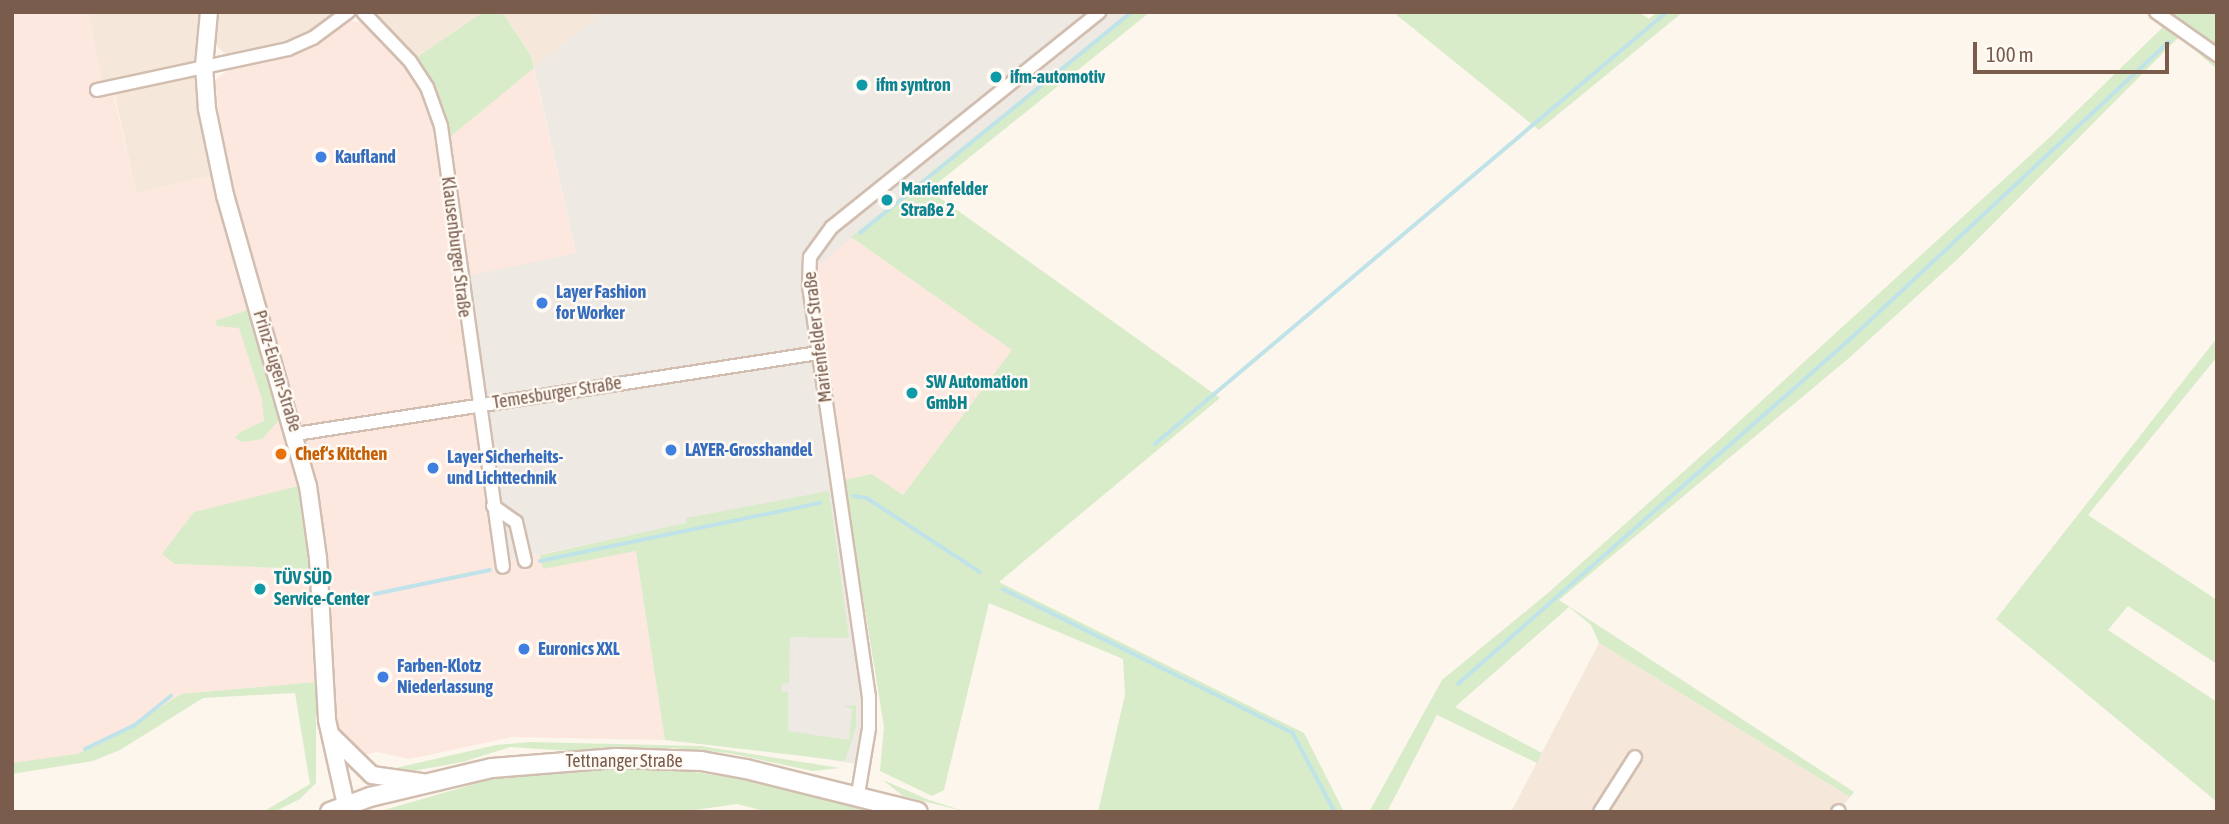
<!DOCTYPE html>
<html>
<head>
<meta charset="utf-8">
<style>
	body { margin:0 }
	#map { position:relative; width:2229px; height:824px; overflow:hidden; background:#fdf6ec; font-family:"Asap Condensed",sans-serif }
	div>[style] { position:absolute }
	.residential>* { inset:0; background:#f5e8da }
	.commercial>* { inset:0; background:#fde8e0 }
	.industrial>* { inset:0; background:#efe9e4 }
	.green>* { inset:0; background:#d8ecc9 }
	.stream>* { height:3.5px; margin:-1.75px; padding:0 1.75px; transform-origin:1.75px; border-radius:1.75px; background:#bfe3e8 }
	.roads { filter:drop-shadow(2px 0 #d1beb0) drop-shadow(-2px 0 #d1beb0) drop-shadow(0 2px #d1beb0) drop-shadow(0 -2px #d1beb0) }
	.minor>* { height:12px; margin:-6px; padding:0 6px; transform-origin:6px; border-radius:6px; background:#fff }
	.tertiary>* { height:16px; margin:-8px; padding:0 8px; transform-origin:8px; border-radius:8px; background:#fff }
	.secondary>* { height:18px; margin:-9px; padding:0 9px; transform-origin:9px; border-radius:9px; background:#fff }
	.dots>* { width:19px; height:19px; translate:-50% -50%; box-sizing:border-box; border:4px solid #fffaf3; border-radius:50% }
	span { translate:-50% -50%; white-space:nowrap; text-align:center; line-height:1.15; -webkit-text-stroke:5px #fffaf3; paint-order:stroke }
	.culture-label { font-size:18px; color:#0d838f; font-weight:700 }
	.left { translate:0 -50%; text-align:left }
	.shop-label { font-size:18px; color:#366cbe; font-weight:700 }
	.street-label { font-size:18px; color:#7a5c4d }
	.food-label { font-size:18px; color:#c56008; font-weight:700 }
	.frame { position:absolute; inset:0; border:14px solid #7a5c4d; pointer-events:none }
	.scale { position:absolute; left:1973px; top:42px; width:196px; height:32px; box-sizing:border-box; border:4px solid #7a5c4d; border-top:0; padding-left:9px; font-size:21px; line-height:24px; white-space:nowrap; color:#7a5c4d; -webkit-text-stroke:5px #fffaf3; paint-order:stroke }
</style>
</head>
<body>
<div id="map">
	<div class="residential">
		<div style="clip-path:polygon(88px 12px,202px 12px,196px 87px,211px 176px,136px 193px,113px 87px,102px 83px)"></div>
		<div style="clip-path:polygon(214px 12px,337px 12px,310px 37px,232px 59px,210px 41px)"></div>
		<div style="clip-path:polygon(374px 12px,483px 12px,416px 58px)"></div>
		<div style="clip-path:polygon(502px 12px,603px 12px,534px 68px,530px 53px)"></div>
		<div style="clip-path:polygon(1599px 643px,1850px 797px,1838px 812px,1511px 812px)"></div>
	</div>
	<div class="commercial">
		<div style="clip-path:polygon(12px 12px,88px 12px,102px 83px,112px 87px,136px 193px,211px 176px,298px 486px,194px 512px,175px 564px,309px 569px,316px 682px,181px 694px,124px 731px,77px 754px,35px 763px,12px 763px)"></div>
		<div style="clip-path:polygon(483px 12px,502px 12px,530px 53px,576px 254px,468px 277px,508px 561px,633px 535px,665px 740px,512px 737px,410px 759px,377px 752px,342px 760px,329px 685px,316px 498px,302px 432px,228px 193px,215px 80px,233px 67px,312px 46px,347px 21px,363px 22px,405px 66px)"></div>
		<div style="clip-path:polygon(851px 237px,1013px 350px,903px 495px,872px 475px,844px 480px,815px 280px,817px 263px)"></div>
	</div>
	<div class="industrial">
		<div style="clip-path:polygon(603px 12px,1129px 12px,808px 274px,869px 697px,863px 765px,722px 743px,665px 740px,633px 535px,507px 561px,468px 276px,576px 253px,534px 68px)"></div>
	</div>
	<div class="green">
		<div style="clip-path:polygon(483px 12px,502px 12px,530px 54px,534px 68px,451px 136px,434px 84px,416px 58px)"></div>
		<div style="clip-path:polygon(1129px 12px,1150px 12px,929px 190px,1220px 398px,999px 582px,1304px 733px,1344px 812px,1098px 812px,1125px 695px,1123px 659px,989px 603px,944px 790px,932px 796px,880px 771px,884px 727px,844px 480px,872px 474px,903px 495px,1012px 350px,851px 237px)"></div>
		<div style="clip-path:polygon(1393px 12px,1639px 12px,1649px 19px,1657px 12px,1683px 12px,1539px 130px)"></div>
		<div style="clip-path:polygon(2166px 12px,2217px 12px,2217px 48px)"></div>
		<div style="clip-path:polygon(2166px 24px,2217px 61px,2217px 69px,2179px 37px,1962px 255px,1849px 358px,1559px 600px,1854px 792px,1850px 797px,1599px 643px,1591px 625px,1569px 607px,1455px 707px,1542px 753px,1537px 763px,1437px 715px,1387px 812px,1369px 812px,1442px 680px,1548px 593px,1721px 438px,2049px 138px)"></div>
		<div style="clip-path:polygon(247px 310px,252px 314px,282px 417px,262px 439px,242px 442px,235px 438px,240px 432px,264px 421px,262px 399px,239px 328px,217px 326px,215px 321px)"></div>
		<div style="clip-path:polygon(2217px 338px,2217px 357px,2088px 515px,2217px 600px,2217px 664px,2128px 606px,2108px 630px,2217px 702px,2217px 802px,1996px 619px)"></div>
		<div style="clip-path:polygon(298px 486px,309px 569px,175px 564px,162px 554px,194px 512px)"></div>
		<div style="clip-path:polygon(829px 491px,849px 638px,790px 637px,789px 683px,782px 684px,781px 691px,788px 692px,788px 731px,849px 740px,852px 709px,843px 706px,856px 705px,856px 727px,845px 761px,665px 740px,636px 551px,543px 569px,540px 555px,686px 523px,686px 518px)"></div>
		<div style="clip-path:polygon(316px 682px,316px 783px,300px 799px,274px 812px,263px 812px,310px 784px,295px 693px,203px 698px,120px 750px,93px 761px,12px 774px,12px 763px,77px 754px,124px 731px,181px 694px)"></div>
		<div style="clip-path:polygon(530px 742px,701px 746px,840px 768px,813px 771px,728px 753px,671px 748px,586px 752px,510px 747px,463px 762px,402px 773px,378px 772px,496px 745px)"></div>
		<div style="clip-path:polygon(596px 767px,668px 768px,735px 778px,877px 812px,768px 812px,737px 804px,681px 812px,377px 812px,495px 778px)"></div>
		<div style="clip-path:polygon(883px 780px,929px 800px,967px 812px,903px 796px)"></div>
	</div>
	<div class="stream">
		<div style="left:860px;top:233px;width:350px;rotate:-39.1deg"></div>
		<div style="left:1155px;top:444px;width:670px;rotate:-40.16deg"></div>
		<div style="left:854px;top:496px;width:13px;rotate:9deg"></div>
		<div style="left:867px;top:498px;width:135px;rotate:33.2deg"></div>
		<div style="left:540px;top:561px;width:286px;rotate:-11.7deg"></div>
		<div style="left:1003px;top:589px;width:324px;rotate:26.4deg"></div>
		<div style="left:1293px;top:733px;width:89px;rotate:62deg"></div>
		<div style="left:375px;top:594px;width:117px;rotate:-11.8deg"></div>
		<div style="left:1458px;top:684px;width:518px;rotate:-41.32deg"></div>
		<div style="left:1847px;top:342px;width:440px;rotate:-43deg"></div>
		<div style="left:85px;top:749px;width:55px;rotate:-25.6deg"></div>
		<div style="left:135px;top:725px;width:46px;rotate:-38.9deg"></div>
	</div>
	<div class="roads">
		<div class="minor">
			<div style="left:363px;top:12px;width:68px;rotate:46.2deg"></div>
			<div style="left:410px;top:61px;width:31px;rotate:57deg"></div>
			<div style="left:427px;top:87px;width:41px;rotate:70.3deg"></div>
			<div style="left:441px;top:126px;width:445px;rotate:82deg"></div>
			<div style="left:2156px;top:12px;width:75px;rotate:35.2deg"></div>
			<div style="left:97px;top:90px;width:195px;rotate:-12.1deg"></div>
			<div style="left:288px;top:49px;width:27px;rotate:-24deg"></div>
			<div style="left:313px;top:38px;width:44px;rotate:-36.6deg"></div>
			<div style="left:296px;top:434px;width:528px;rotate:-8.82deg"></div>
			<div style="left:493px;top:506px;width:28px;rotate:35deg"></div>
			<div style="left:516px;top:522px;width:40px;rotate:77deg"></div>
			<div style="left:858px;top:794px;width:67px;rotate:-80.5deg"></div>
			<div style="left:869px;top:728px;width:31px;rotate:-90deg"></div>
			<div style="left:869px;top:697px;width:417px;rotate:-98.3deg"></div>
			<div style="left:809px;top:284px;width:27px;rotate:-88deg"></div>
			<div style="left:810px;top:257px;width:37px;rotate:-54deg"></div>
			<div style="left:832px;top:227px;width:343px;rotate:-38.8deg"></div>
			<div style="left:1600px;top:812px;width:65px;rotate:-57.5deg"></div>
			<div style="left:1838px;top:812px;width:1px;rotate:-45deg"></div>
		</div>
		<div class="tertiary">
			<div style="left:209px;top:12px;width:54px;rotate:95.3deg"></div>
			<div style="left:204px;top:66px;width:43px;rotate:86deg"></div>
			<div style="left:207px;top:109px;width:88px;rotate:78.2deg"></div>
			<div style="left:225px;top:195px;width:303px;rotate:74.1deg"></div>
			<div style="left:308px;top:486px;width:73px;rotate:82.1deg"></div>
			<div style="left:318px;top:558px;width:162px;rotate:86.8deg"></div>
			<div style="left:327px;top:720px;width:87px;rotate:77.4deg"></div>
			<div style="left:332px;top:736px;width:56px;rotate:44.3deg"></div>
			<div style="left:372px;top:775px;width:50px;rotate:8deg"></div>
		</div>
		<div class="secondary">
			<div style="left:330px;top:812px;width:43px;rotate:-20.6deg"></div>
			<div style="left:370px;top:797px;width:125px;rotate:-13.4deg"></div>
			<div style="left:492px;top:768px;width:125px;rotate:-4.6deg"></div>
			<div style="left:617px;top:758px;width:84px;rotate:2deg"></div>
			<div style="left:701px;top:761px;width:46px;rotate:10.1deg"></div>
			<div style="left:746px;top:769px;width:177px;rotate:14deg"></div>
		</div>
	</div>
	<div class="dots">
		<div style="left:996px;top:77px;background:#0f9aa8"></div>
		<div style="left:862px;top:85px;background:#0f9aa8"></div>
		<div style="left:321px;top:157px;background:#3f7fe0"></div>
		<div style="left:887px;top:200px;background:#0f9aa8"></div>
		<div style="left:542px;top:303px;background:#3f7fe0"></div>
		<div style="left:912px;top:393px;background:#0f9aa8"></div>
		<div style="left:671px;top:450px;background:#3f7fe0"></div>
		<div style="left:281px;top:454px;background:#e8710a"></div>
		<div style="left:433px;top:468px;background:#3f7fe0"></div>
		<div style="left:260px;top:589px;background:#0f9aa8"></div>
		<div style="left:524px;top:649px;background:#3f7fe0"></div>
		<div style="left:383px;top:677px;background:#3f7fe0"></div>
	</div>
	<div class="culture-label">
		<span class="left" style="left:1010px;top:77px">ifm-automotiv</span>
		<span class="left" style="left:876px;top:85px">ifm syntron</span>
		<span class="left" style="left:901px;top:200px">Marienfelder<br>Straße 2</span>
		<span class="left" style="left:926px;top:393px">SW Automation<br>GmbH</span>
		<span class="left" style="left:274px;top:589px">TÜV SÜD<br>Service-Center</span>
	</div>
	<div class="shop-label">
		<span class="left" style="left:335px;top:157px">Kaufland</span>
		<span class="left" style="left:556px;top:303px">Layer Fashion<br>for Worker</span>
		<span class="left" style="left:685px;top:450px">LAYER-Grosshandel</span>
		<span class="left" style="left:447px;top:468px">Layer Sicherheits-<br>und Lichttechnik</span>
		<span class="left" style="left:538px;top:649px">Euronics XXL</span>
		<span class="left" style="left:397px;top:677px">Farben-Klotz<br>Niederlassung</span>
	</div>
	<div class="street-label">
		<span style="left:456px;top:247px;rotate:83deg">Klausenburger Straße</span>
		<span style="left:818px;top:337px;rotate:-97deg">Marienfelder Straße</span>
		<span style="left:277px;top:371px;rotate:73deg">Prinz-Eugen-Straße</span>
		<span style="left:557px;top:393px;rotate:-9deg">Temesburger Straße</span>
		<span style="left:624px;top:761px">Tettnanger Straße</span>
	</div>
	<div class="food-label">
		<span class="left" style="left:295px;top:454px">Chef‘s Kitchen</span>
	</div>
	<div class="frame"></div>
	<div class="scale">100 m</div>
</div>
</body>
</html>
